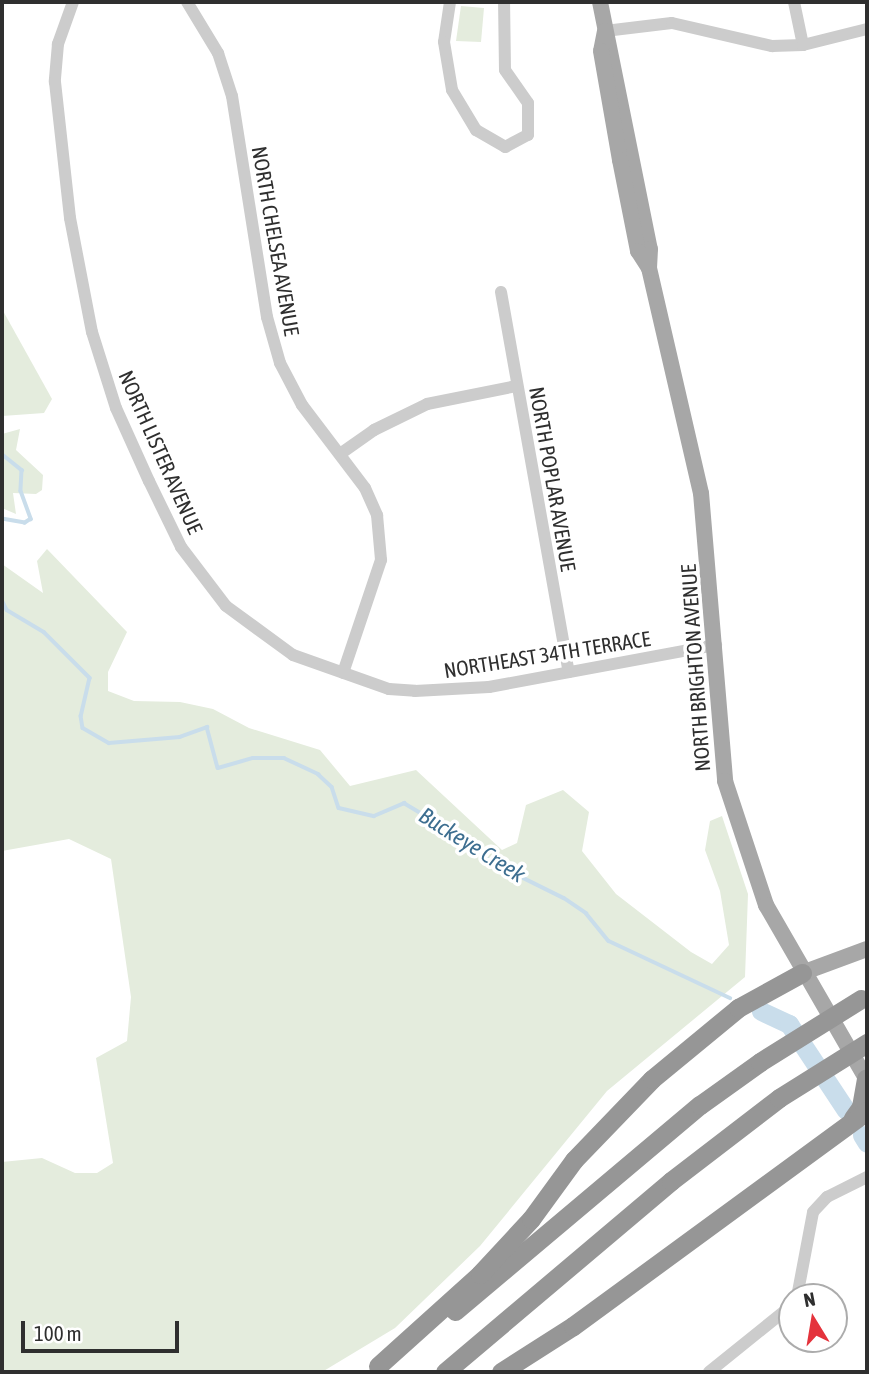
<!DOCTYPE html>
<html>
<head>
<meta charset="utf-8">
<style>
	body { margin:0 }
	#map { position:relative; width:869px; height:1374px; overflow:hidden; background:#fff; font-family:"Asap Condensed",sans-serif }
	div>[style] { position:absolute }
	.green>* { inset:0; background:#e4ecdd }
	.stream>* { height:3.5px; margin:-1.75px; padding:0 1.75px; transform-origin:1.75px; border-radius:1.75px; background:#c9ddeb }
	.river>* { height:19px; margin:-9.5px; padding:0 9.5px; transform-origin:9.5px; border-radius:9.5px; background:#c9ddeb }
	.minor>* { height:12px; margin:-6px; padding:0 6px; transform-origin:6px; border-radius:6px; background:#ccc }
	.major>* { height:16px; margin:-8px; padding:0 8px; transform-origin:8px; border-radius:8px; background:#a7a7a7 }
	.highway>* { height:19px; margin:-9.5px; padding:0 9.5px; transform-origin:9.5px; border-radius:9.5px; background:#969696 }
	.highway-bridge>* { height:19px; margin:-9.5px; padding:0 9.5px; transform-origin:9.5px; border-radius:9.5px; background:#969696 }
	span { translate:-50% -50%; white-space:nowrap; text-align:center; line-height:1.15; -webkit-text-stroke:7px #fff; paint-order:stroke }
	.street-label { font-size:21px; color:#2f2f2f }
	.water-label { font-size:23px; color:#3d6e90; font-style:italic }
	.frame { position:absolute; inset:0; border:4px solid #2f2f2f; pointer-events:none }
	.north { position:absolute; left:778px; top:1283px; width:70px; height:70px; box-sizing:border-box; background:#fff; border:2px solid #acacac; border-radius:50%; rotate:349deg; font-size:19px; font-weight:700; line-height:28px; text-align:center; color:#2f2f2f }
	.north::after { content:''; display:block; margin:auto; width:24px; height:32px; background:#e4333c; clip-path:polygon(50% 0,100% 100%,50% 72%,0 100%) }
	.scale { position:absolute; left:21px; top:1321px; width:158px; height:32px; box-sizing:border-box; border:4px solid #2f2f2f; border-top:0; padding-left:9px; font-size:21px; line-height:24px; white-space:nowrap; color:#2f2f2f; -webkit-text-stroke:5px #fff; paint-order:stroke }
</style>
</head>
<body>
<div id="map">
	<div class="green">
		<div style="clip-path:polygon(461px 6px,484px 8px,481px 42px,456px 41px)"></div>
		<div style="clip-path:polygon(2px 309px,52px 399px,44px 413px,2px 416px)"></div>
		<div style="clip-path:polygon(20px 429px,16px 450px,43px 475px,42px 490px,36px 494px,13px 493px,16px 514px,2px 508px,2px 434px)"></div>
		<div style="clip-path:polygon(47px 549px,127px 632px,108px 672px,108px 691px,134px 701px,180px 702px,213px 709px,249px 728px,320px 750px,350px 786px,416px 770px,502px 850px,517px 843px,526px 805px,563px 790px,589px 812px,582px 851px,616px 894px,691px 952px,712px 964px,729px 945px,720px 891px,705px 850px,710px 821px,722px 816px,748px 894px,745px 977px,607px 1091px,480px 1246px,395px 1328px,322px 1372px,2px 1372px,2px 1162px,42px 1158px,75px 1173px,97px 1173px,113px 1163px,96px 1058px,127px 1041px,131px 997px,111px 859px,69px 839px,2px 851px,2px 564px,43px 593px,37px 561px)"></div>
	</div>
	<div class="stream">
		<div style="left:2px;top:454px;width:26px;rotate:39deg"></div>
		<div style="left:22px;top:470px;width:21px;rotate:93deg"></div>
		<div style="left:21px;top:491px;width:30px;rotate:70deg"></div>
		<div style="left:31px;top:519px;width:7px;rotate:146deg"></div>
		<div style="left:25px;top:523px;width:23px;rotate:-170deg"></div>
		<div style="left:2px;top:600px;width:11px;rotate:63deg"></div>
		<div style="left:7px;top:610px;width:43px;rotate:30.7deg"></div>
		<div style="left:44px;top:632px;width:65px;rotate:45deg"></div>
		<div style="left:90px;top:678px;width:39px;rotate:103deg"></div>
		<div style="left:81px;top:716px;width:12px;rotate:81deg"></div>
		<div style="left:83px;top:728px;width:30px;rotate:30deg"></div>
		<div style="left:109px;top:743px;width:71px;rotate:-4.8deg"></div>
		<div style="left:180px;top:737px;width:29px;rotate:-20deg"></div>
		<div style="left:207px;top:727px;width:42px;rotate:75deg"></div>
		<div style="left:218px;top:768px;width:36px;rotate:-16deg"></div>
		<div style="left:253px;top:758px;width:31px"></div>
		<div style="left:284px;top:758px;width:38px;rotate:25deg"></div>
		<div style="left:318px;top:774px;width:19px;rotate:43deg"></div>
		<div style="left:332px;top:787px;width:22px;rotate:72deg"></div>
		<div style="left:339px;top:808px;width:36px;rotate:13deg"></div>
		<div style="left:374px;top:816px;width:33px;rotate:-23deg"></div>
		<div style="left:404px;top:803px;width:78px;rotate:30.8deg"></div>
		<div style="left:471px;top:843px;width:28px;rotate:44deg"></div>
		<div style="left:491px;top:862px;width:81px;rotate:26.3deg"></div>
		<div style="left:564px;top:898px;width:27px;rotate:34deg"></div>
		<div style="left:586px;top:913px;width:36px;rotate:51deg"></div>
		<div style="left:609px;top:941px;width:134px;rotate:25.2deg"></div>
	</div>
	<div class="river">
		<div style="left:761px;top:1011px;width:31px;rotate:25deg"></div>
		<div style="left:789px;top:1024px;width:103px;rotate:56.5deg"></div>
		<div style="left:862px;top:1135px;width:9px;rotate:58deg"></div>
	</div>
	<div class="minor">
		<div style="left:73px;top:2px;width:45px;rotate:109.7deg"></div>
		<div style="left:58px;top:44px;width:38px;rotate:95deg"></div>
		<div style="left:55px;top:82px;width:137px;rotate:83.7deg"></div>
		<div style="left:70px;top:218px;width:116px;rotate:79.1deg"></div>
		<div style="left:92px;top:332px;width:80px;rotate:72.5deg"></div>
		<div style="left:116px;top:408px;width:80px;rotate:65.7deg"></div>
		<div style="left:149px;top:481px;width:73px;rotate:64.1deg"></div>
		<div style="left:181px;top:547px;width:74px;rotate:52.7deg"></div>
		<div style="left:226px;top:606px;width:83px;rotate:36.2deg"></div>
		<div style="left:293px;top:655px;width:102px;rotate:19.5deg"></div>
		<div style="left:389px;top:689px;width:26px;rotate:4deg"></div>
		<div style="left:415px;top:691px;width:74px;rotate:-3.1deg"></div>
		<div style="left:489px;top:687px;width:231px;rotate:-10.5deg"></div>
		<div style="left:187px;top:2px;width:60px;rotate:58.7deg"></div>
		<div style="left:218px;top:53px;width:45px;rotate:72deg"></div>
		<div style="left:232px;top:96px;width:224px;rotate:81deg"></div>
		<div style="left:267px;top:317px;width:48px;rotate:74.2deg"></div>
		<div style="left:280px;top:363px;width:47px;rotate:62.4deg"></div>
		<div style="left:302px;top:405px;width:104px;rotate:52.8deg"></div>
		<div style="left:365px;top:488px;width:30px;rotate:66deg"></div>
		<div style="left:377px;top:515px;width:45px;rotate:84.9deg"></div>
		<div style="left:381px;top:560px;width:119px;rotate:108.6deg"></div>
		<div style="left:450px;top:2px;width:40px;rotate:98.5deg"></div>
		<div style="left:444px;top:42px;width:49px;rotate:80.5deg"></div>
		<div style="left:452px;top:90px;width:47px;rotate:59deg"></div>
		<div style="left:476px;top:130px;width:34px;rotate:30deg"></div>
		<div style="left:505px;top:147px;width:26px;rotate:-28deg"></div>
		<div style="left:528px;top:135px;width:32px;rotate:-90deg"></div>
		<div style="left:528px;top:103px;width:40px;rotate:-124.9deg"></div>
		<div style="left:505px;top:70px;width:68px;rotate:-90.8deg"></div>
		<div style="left:794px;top:2px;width:44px;rotate:78.2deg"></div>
		<div style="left:605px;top:31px;width:67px;rotate:-6.8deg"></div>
		<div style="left:672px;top:23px;width:103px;rotate:13deg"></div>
		<div style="left:772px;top:46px;width:31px;rotate:-2deg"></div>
		<div style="left:803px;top:45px;width:66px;rotate:-14deg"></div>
		<div style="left:501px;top:292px;width:386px;rotate:79.9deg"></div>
		<div style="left:340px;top:454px;width:42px;rotate:-35.2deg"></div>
		<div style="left:374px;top:430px;width:59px;rotate:-26.1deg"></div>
		<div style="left:427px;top:404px;width:91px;rotate:-11.4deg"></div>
		<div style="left:797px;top:1297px;width:86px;rotate:-79.3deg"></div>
		<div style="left:813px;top:1212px;width:21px;rotate:-47deg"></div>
		<div style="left:827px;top:1197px;width:45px;rotate:-26.6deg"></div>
		<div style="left:709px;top:1372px;width:107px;rotate:-38.9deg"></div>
	</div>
	<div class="major">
		<div style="left:600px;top:2px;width:252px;rotate:78.6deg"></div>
		<div style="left:650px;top:249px;width:19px;rotate:93deg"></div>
		<div style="left:649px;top:268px;width:231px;rotate:77deg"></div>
		<div style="left:701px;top:493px;width:289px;rotate:85.2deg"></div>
		<div style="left:725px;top:781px;width:131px;rotate:71.7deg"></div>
		<div style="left:766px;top:905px;width:202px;rotate:60deg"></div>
		<div style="left:605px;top:31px;width:20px;rotate:101deg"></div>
		<div style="left:601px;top:51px;width:111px;rotate:80.1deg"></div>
		<div style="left:620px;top:160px;width:93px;rotate:78.8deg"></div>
		<div style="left:638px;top:251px;width:20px;rotate:57deg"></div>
		<div style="left:802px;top:973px;width:69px;rotate:-20.3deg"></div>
	</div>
	<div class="highway">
		<div style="left:853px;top:1118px;width:14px;rotate:-54deg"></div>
		<div style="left:861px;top:1107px;width:29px;rotate:-80deg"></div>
		<div style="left:455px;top:1311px;width:320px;rotate:-40.1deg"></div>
		<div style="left:700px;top:1105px;width:74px;rotate:-35.6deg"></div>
		<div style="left:378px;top:1366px;width:137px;rotate:-42deg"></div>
		<div style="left:480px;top:1274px;width:75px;rotate:-47.2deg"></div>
		<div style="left:531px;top:1219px;width:73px;rotate:-53.9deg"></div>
		<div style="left:574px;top:1160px;width:112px;rotate:-46.1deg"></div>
		<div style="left:652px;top:1079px;width:112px;rotate:-39.5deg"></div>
		<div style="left:738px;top:1008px;width:73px;rotate:-28.7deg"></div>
		<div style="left:445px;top:1372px;width:296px;rotate:-40.2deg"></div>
		<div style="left:671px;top:1181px;width:136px;rotate:-37.5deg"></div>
		<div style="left:501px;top:1372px;width:85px;rotate:-32.6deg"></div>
		<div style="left:573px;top:1326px;width:364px;rotate:-36.2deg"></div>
	</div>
	<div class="highway-bridge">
		<div style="left:760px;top:1062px;width:119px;rotate:-32deg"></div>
		<div style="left:779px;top:1098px;width:104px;rotate:-32deg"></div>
	</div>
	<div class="street-label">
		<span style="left:276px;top:241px;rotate:80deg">NORTH CHELSEA AVENUE</span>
		<span style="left:161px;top:452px;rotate:66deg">NORTH LISTER AVENUE</span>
		<span style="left:553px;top:479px;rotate:80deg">NORTH POPLAR AVENUE</span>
		<span style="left:547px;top:654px;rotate:-9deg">NORTHEAST 34TH TERRACE</span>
		<span style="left:695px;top:668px;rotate:-94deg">NORTH BRIGHTON AVENUE</span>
	</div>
	<div class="water-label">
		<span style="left:472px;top:845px;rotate:32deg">Buckeye Creek</span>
	</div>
	<div class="frame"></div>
	<div class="north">N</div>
	<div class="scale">100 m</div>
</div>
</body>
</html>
